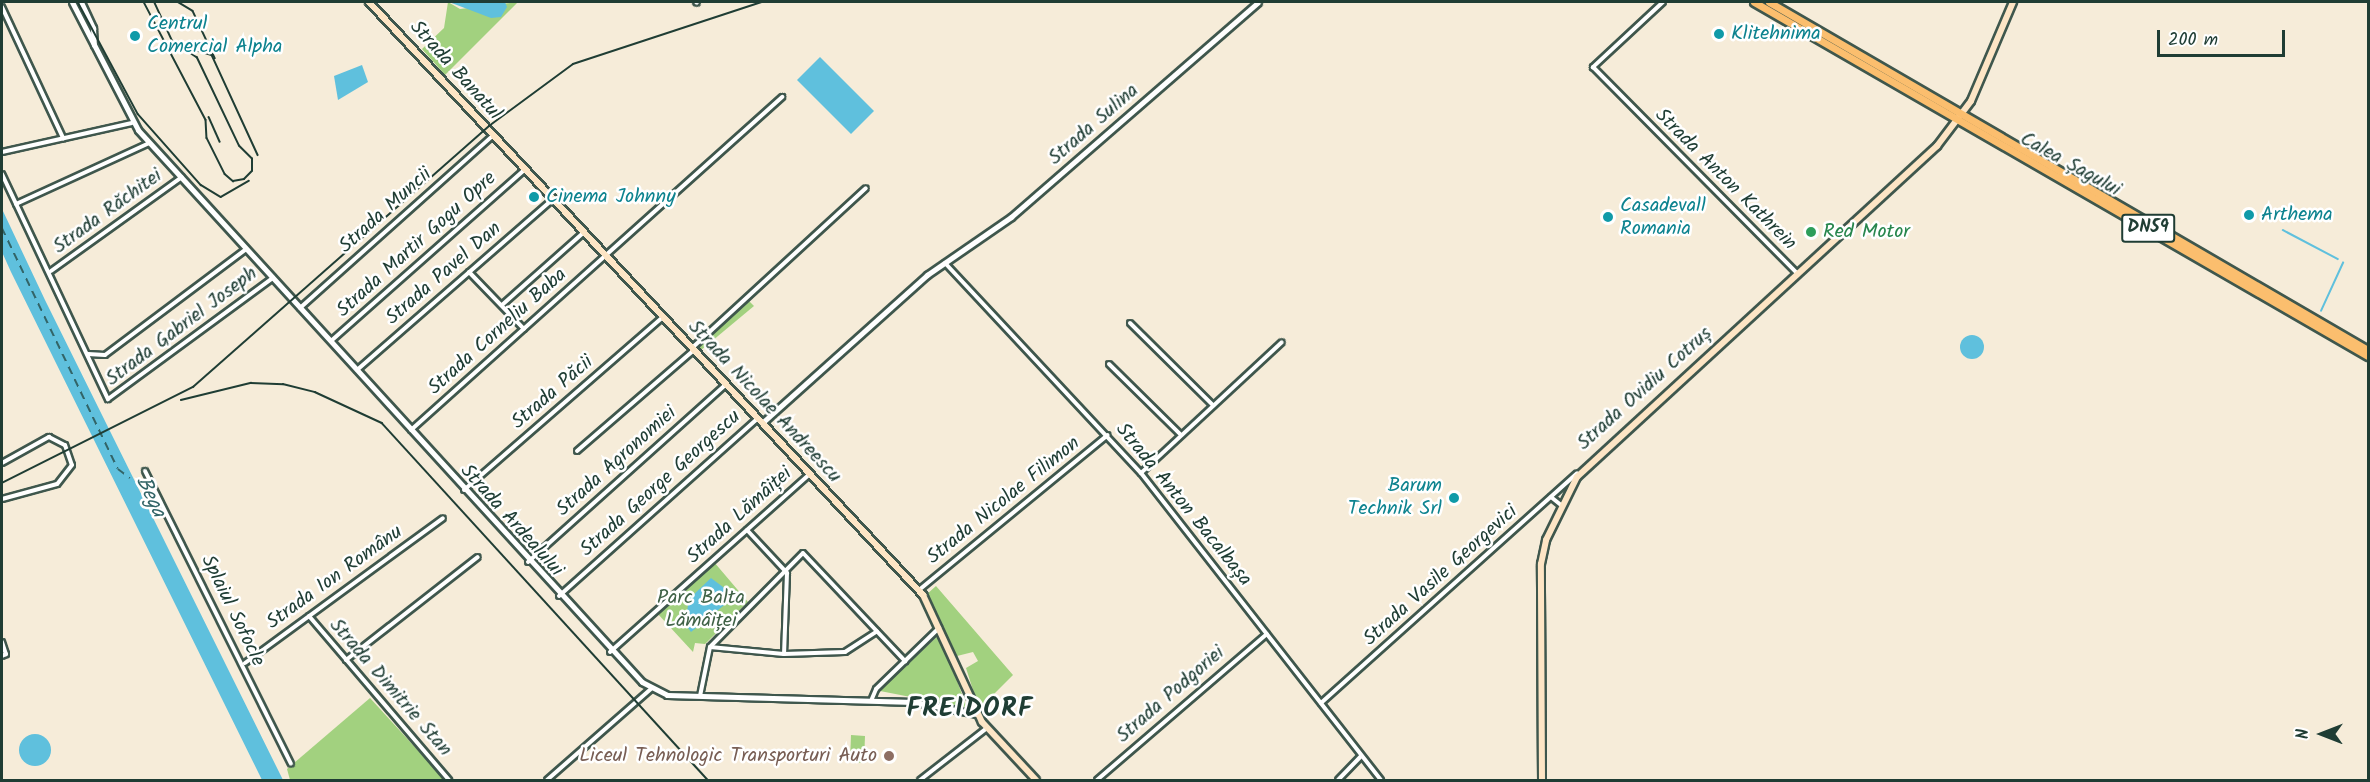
<!DOCTYPE html>
<html>
<head>
<meta charset="utf-8">
<style>
	body { margin:0 }
	#map { position:relative; width:2370px; height:782px; overflow:hidden; background:#f6ecd9; font-family:Kalam,sans-serif }
	div>[style] { position:absolute }
	.green>* { inset:0; background:#a2d17f }
	.water>* { inset:0; background:#5fc0dd }
	.round { border-radius:50% }
	.stream>* { height:1.5px; margin:-0.75px; padding:0 0.75px; transform-origin:0.75px; border-radius:0.75px; background:#5fc0dd }
	.ferry>* { height:1.5px; margin-top:-0.75px; transform-origin:0; background:repeating-linear-gradient(90deg,#326467 0 8px,transparent 0 14px) }
	.roads { filter:drop-shadow(2px 0 #3f574d) drop-shadow(-2px 0 #3f574d) drop-shadow(0 2px #3f574d) drop-shadow(0 -2px #3f574d) }
	.minor>* { height:4px; margin:-2px; padding:0 2px; transform-origin:2px; border-radius:2px; background:#fff }
	.tertiary>* { height:5px; margin:-2.5px; padding:0 2.5px; transform-origin:2.5px; border-radius:2.5px; background:#fff }
	.secondary>* { height:6px; margin:-3px; padding:0 3px; transform-origin:3px; border-radius:3px; background:#fde5c5 }
	.primary>* { height:7px; margin:-3.5px; padding:0 3.5px; transform-origin:3.5px; border-radius:3.5px; background:#fbbe6e }
	.tram>* { height:1.5px; margin:-0.75px; padding:0 0.75px; transform-origin:0.75px; border-radius:0.75px; background:#1f3d34 }
	.rail>* { height:1.5px; margin:-0.75px; padding:0 0.75px; transform-origin:0.75px; border-radius:0.75px; background:#1f3d34 }
	.dots>* { width:16px; height:16px; translate:-50% -50%; box-sizing:border-box; border:3px solid #fff; border-radius:50% }
	span { translate:-50% -50%; white-space:nowrap; text-align:center; line-height:1.15; -webkit-text-stroke:5px #fff; paint-order:stroke }
	.shield-label span { padding:2px 4px; background:#fff; border:2px solid; border-radius:4px; -webkit-text-stroke-width:0 }
	.shield-label { font-size:18px; color:#1f3d34; font-weight:700 }
	.culture-label { font-size:20px; color:#0d838f }
	.left { translate:0 -50%; text-align:left }
	.right { translate:-100% -50%; text-align:right }
	.street-label { font-size:20px; color:#1f3d34 }
	.leisure-label { font-size:20px; color:#27864d }
	.park-label { font-size:20px; color:#406247 }
	.education-label { font-size:20px; color:#785e54 }
	.water-label { font-size:21px; color:#326467; font-style:italic }
	.district-label { font-size:26px; color:#1f3d34; font-weight:700; letter-spacing:1.5px }
	.frame { position:absolute; inset:0; border:3px solid #1f3d34; pointer-events:none }
	.north { position:absolute; left:2292px; top:704px; width:60px; height:60px; -webkit-text-stroke:4px #fff; paint-order:stroke; rotate:270deg; font-size:16px; font-weight:700; line-height:24px; text-align:center; color:#1f3d34 }
	.north::after { content:''; display:block; margin:auto; width:21px; height:27px; background:#1f3d34; clip-path:polygon(50% 0,100% 100%,50% 72%,0 100%) }
	.scale { position:absolute; left:2157px; top:30px; width:128px; height:27px; box-sizing:border-box; border:3px solid #1f3d34; border-top:0; padding-left:8px; font-size:18px; line-height:21px; white-space:nowrap; color:#1f3d34; -webkit-text-stroke:4px #fff; paint-order:stroke }
</style>
</head>
<body>
<div id="map">
	<div class="green">
		<div style="clip-path:polygon(448px 2px,460px 9px,518px 2px,445px 75px,422px 49px,444px 28px)"></div>
		<div style="clip-path:polygon(748px 300px,754px 306px,700px 351px,697px 348px)"></div>
		<div style="clip-path:polygon(714px 562px,748px 602px,705px 644px,695px 643px,693px 652px,657px 613px)"></div>
		<div style="clip-path:polygon(936px 586px,1013px 675px,979px 709px,966px 668px,978px 661px,973px 652px,957px 656px,926px 595px)"></div>
		<div style="clip-path:polygon(940px 634px,967px 708px,880px 691px,880px 689px)"></div>
		<div style="clip-path:polygon(370px 698px,445px 780px,290px 780px,287px 769px)"></div>
		<div style="clip-path:polygon(851px 735px,865px 736px,864px 763px,850px 762px)"></div>
	</div>
	<div class="water">
		<div style="clip-path:polygon(449px 2px,505px 2px,507px 7px,501px 17px,491px 18px)"></div>
		<div style="clip-path:polygon(820px 57px,874px 111px,851px 134px,797px 80px)"></div>
		<div style="clip-path:polygon(362px 65px,368px 82px,338px 100px,334px 76px)"></div>
		<div style="clip-path:polygon(2px 209px,45px 300px,283px 780px,262px 780px,11px 272px,2px 252px)"></div>
		<div class="round" style="left:1960px;top:335px;width:24px;height:24px"></div>
		<div style="clip-path:polygon(711px 578px,727px 590px,728px 602px,691px 632px,685px 624px,689px 599px)"></div>
		<div class="round" style="left:19px;top:734px;width:32px;height:32px"></div>
	</div>
	<div class="stream">
		<div style="left:2283px;top:230px;width:62px;rotate:27.8deg"></div>
		<div style="left:2321px;top:311px;width:53px;rotate:-65.4deg"></div>
	</div>
	<div class="ferry">
		<div style="left:2px;top:228px;width:267px;rotate:64.3deg"></div>
		<div style="left:118px;top:469px;width:15px;rotate:37deg"></div>
	</div>
	<div class="roads">
		<div class="minor">
			<div style="left:696px;top:2px;width:1px;rotate:45deg"></div>
			<div style="left:1663px;top:2px;width:96px;rotate:137.1deg"></div>
			<div style="left:1593px;top:67px;width:290px;rotate:45.3deg"></div>
			<div style="left:2px;top:7px;width:145px;rotate:65deg"></div>
			<div style="left:2px;top:152px;width:133px;rotate:-12.6deg"></div>
			<div style="left:2px;top:174px;width:249px;rotate:64.8deg"></div>
			<div style="left:108px;top:399px;width:205px;rotate:-36.3deg"></div>
			<div style="left:16px;top:204px;width:146px;rotate:-24.6deg"></div>
			<div style="left:945px;top:263px;width:287px;rotate:47deg"></div>
			<div style="left:1141px;top:473px;width:390px;rotate:52deg"></div>
			<div style="left:51px;top:271px;width:161px;rotate:-35.7deg"></div>
			<div style="left:469px;top:272px;width:79px;rotate:46deg"></div>
			<div style="left:502px;top:305px;width:108px;rotate:-41.6deg"></div>
			<div style="left:300px;top:308px;width:256px;rotate:-41.8deg"></div>
			<div style="left:1130px;top:323px;width:117px;rotate:44.7deg"></div>
			<div style="left:331px;top:341px;width:258px;rotate:-41.5deg"></div>
			<div style="left:692px;top:348px;width:236px;rotate:-42.6deg"></div>
			<div style="left:88px;top:354px;width:17px;rotate:3deg"></div>
			<div style="left:105px;top:355px;width:176px;rotate:-36.9deg"></div>
			<div style="left:1109px;top:364px;width:101px;rotate:44.6deg"></div>
			<div style="left:357px;top:370px;width:259px;rotate:-41.1deg"></div>
			<div style="left:411px;top:430px;width:499px;rotate:-41.9deg"></div>
			<div style="left:577px;top:451px;width:153px;rotate:-40.8deg"></div>
			<div style="left:2px;top:463px;width:54px;rotate:-29deg"></div>
			<div style="left:49px;top:437px;width:18px;rotate:27deg"></div>
			<div style="left:65px;top:445px;width:21px;rotate:71deg"></div>
			<div style="left:72px;top:465px;width:24px;rotate:128deg"></div>
			<div style="left:57px;top:484px;width:57px;rotate:164.7deg"></div>
			<div style="left:145px;top:471px;width:327px;rotate:63.5deg"></div>
			<div style="left:1141px;top:473px;width:192px;rotate:-42.9deg"></div>
			<div style="left:464px;top:490px;width:262px;rotate:-41deg"></div>
			<div style="left:1551px;top:497px;width:14px;rotate:39deg"></div>
			<div style="left:747px;top:530px;width:59px;rotate:47.1deg"></div>
			<div style="left:787px;top:573px;width:81px;rotate:92.1deg"></div>
			<div style="left:528px;top:562px;width:265px;rotate:-41.9deg"></div>
			<div style="left:919px;top:590px;width:244px;rotate:-39.4deg"></div>
			<div style="left:559px;top:596px;width:266px;rotate:-41.8deg"></div>
			<div style="left:309px;top:616px;width:216px;rotate:49.5deg"></div>
			<div style="left:2px;top:642px;width:13px;rotate:72deg"></div>
			<div style="left:6px;top:654px;width:4px;rotate:153deg"></div>
			<div style="left:710px;top:647px;width:74px;rotate:5.4deg"></div>
			<div style="left:784px;top:654px;width:61px;rotate:-1.9deg"></div>
			<div style="left:845px;top:652px;width:38px;rotate:-33deg"></div>
			<div style="left:610px;top:652px;width:266px;rotate:-41.7deg"></div>
			<div style="left:346px;top:660px;width:167px;rotate:-38deg"></div>
			<div style="left:245px;top:663px;width:245px;rotate:-36.2deg"></div>
			<div style="left:700px;top:696px;width:50px;rotate:-78.5deg"></div>
			<div style="left:710px;top:647px;width:132px;rotate:-45.3deg"></div>
			<div style="left:803px;top:553px;width:149px;rotate:46.6deg"></div>
			<div style="left:871px;top:701px;width:13px;rotate:-67deg"></div>
			<div style="left:876px;top:689px;width:88px;rotate:-44.1deg"></div>
			<div style="left:1321px;top:703px;width:344px;rotate:-41.9deg"></div>
			<div style="left:547px;top:780px;width:138px;rotate:-41.2deg"></div>
			<div style="left:920px;top:780px;width:85px;rotate:-37.8deg"></div>
			<div style="left:1097px;top:780px;width:224px;rotate:-40.7deg"></div>
			<div style="left:1338px;top:780px;width:33px;rotate:-46deg"></div>
		</div>
		<div class="tertiary">
			<div style="left:72px;top:2px;width:144px;rotate:62.7deg"></div>
			<div style="left:138px;top:130px;width:747px;rotate:47.6deg"></div>
			<div style="left:642px;top:682px;width:28px;rotate:27deg"></div>
			<div style="left:667px;top:695px;width:247px;rotate:1.6deg"></div>
			<div style="left:914px;top:702px;width:64px;rotate:10.8deg"></div>
			<div style="left:81px;top:2px;width:29px;rotate:65deg"></div>
			<div style="left:93px;top:28px;width:17px;rotate:87deg"></div>
			<div style="left:762px;top:423px;width:222px;rotate:-41.9deg"></div>
			<div style="left:927px;top:275px;width:102px;rotate:-34.6deg"></div>
			<div style="left:1011px;top:217px;width:327px;rotate:-41deg"></div>
		</div>
		<div class="secondary">
			<div style="left:369px;top:2px;width:812px;rotate:46.95deg"></div>
			<div style="left:923px;top:595px;width:140px;rotate:65.1deg"></div>
			<div style="left:982px;top:722px;width:79px;rotate:47deg"></div>
			<div style="left:1542px;top:780px;width:216px;rotate:-90.3deg"></div>
			<div style="left:1541px;top:564px;width:25px;rotate:-78deg"></div>
			<div style="left:1546px;top:540px;width:70px;rotate:-63.8deg"></div>
			<div style="left:1577px;top:477px;width:489px;rotate:-42.6deg"></div>
			<div style="left:1937px;top:146px;width:56px;rotate:-52.9deg"></div>
			<div style="left:1971px;top:101px;width:108px;rotate:-67deg"></div>
		</div>
		<div class="primary">
			<div style="left:1754px;top:2px;width:709px;rotate:29.97deg"></div>
			<div style="left:1769px;top:2px;width:693px;rotate:30.16deg"></div>
		</div>
	</div>
	<div class="tram">
		<div style="left:78px;top:2px;width:127px;rotate:61.8deg"></div>
		<div style="left:138px;top:114px;width:95px;rotate:48.4deg"></div>
		<div style="left:201px;top:185px;width:23px;rotate:31deg"></div>
		<div style="left:221px;top:197px;width:32px;rotate:-30deg"></div>
		<div style="left:144px;top:2px;width:133px;rotate:62.3deg"></div>
		<div style="left:206px;top:120px;width:18px;rotate:87deg"></div>
		<div style="left:207px;top:138px;width:40px;rotate:63.4deg"></div>
		<div style="left:225px;top:174px;width:11px;rotate:41deg"></div>
		<div style="left:233px;top:181px;width:11px;rotate:-10deg"></div>
		<div style="left:244px;top:179px;width:11px;rotate:-45deg"></div>
		<div style="left:252px;top:171px;width:12px;rotate:-90deg"></div>
		<div style="left:252px;top:159px;width:18px;rotate:-135deg"></div>
		<div style="left:239px;top:146px;width:98px;rotate:-115.5deg"></div>
		<div style="left:197px;top:58px;width:30px;rotate:-146deg"></div>
		<div style="left:172px;top:41px;width:43px;rotate:-114.8deg"></div>
		<div style="left:178px;top:2px;width:17px;rotate:31deg"></div>
		<div style="left:193px;top:11px;width:52px;rotate:64.9deg"></div>
		<div style="left:198px;top:51px;width:6px;rotate:-162deg"></div>
		<div style="left:192px;top:49px;width:21px;rotate:17deg"></div>
		<div style="left:212px;top:55px;width:110px;rotate:65.3deg"></div>
		<div style="left:209px;top:117px;width:27px;rotate:66deg"></div>
	</div>
	<div class="rail">
		<div style="left:181px;top:400px;width:72px;rotate:-13.7deg"></div>
		<div style="left:251px;top:383px;width:32px;rotate:2deg"></div>
		<div style="left:283px;top:384px;width:33px;rotate:14deg"></div>
		<div style="left:315px;top:392px;width:74px;rotate:24.8deg"></div>
		<div style="left:382px;top:423px;width:483px;rotate:47.6deg"></div>
		<div style="left:2px;top:483px;width:214px;rotate:-26.7deg"></div>
		<div style="left:193px;top:387px;width:395px;rotate:-41.4deg"></div>
		<div style="left:489px;top:126px;width:104px;rotate:-36.4deg"></div>
		<div style="left:573px;top:64px;width:199px;rotate:-18.2deg"></div>
	</div>
	<div class="dots">
		<div style="left:1719px;top:34px;background:#0f9aa8"></div>
		<div style="left:135px;top:36px;background:#0f9aa8"></div>
		<div style="left:534px;top:197px;background:#0f9aa8"></div>
		<div style="left:2249px;top:215px;background:#0f9aa8"></div>
		<div style="left:1608px;top:217px;background:#0f9aa8"></div>
		<div style="left:1811px;top:232px;background:#2e9e5b"></div>
		<div style="left:1454px;top:498px;background:#0f9aa8"></div>
		<div style="left:889px;top:756px;background:#8d6e63"></div>
	</div>
	<div class="shield-label">
		<span style="left:2148px;top:228px">DN59</span>
	</div>
	<div class="culture-label">
		<span class="left" style="left:147px;top:36px">Centrul<br>Comercial Alpha</span>
		<span class="left" style="left:1731px;top:34px">Klitehnima</span>
		<span class="left" style="left:546px;top:197px">Cinema Johnny</span>
		<span class="left" style="left:1620px;top:218px">Casadevall<br>Romania</span>
		<span class="left" style="left:2261px;top:215px">Arthema</span>
		<span class="right" style="left:1442px;top:498px">Barum<br>Technik Srl</span>
	</div>
	<div class="street-label">
		<span style="left:455px;top:71px;rotate:48deg">Strada Banatul</span>
		<span style="left:1094px;top:125px;rotate:-41deg">Strada Sulina</span>
		<span style="left:2070px;top:165px;rotate:29deg">Calea Șagului</span>
		<span style="left:1725px;top:180px;rotate:45deg">Strada Anton Kathrein</span>
		<span style="left:386px;top:211px;rotate:-42deg">Strada Muncii</span>
		<span style="left:108px;top:212px;rotate:-36deg">Strada Răchitei</span>
		<span style="left:417px;top:245px;rotate:-42deg">Strada Martir Gogu Opre</span>
		<span style="left:444px;top:274px;rotate:-41deg">Strada Pavel Dan</span>
		<span style="left:182px;top:327px;rotate:-37deg">Strada Gabriel Joseph</span>
		<span style="left:498px;top:332px;rotate:-42deg">Strada Corneliu Baba</span>
		<span style="left:1645px;top:389px;rotate:-42deg">Strada Ovidiu Cotruș</span>
		<span style="left:553px;top:393px;rotate:-41deg">Strada Păcii</span>
		<span style="left:764px;top:402px;rotate:47deg">Strada Nicolae Andreescu</span>
		<span style="left:617px;top:462px;rotate:-42deg">Strada Agronomiei</span>
		<span style="left:661px;top:484px;rotate:-42deg">Strada George Georgescu</span>
		<span style="left:1004px;top:501px;rotate:-39deg">Strada Nicolae Filimon</span>
		<span style="left:1183px;top:505px;rotate:51deg">Strada Anton Bacalbașa</span>
		<span style="left:740px;top:516px;rotate:-42deg">Strada Lămâiței</span>
		<span style="left:511px;top:521px;rotate:48deg">Strada Ardealului</span>
		<span style="left:1441px;top:576px;rotate:-42deg">Strada Vasile Georgevici</span>
		<span style="left:335px;top:578px;rotate:-36deg">Strada Ion Românu</span>
		<span style="left:232px;top:611px;rotate:64deg">Splaiul Sofocle</span>
		<span style="left:390px;top:688px;rotate:49deg">Strada Dimitrie Stan</span>
		<span style="left:1171px;top:695px;rotate:-41deg">Strada Podgoriei</span>
	</div>
	<div class="leisure-label">
		<span class="left" style="left:1823px;top:232px">Red Motor</span>
	</div>
	<div class="park-label">
		<span style="left:701px;top:610px">Parc Balta<br>Lămâiței</span>
	</div>
	<div class="education-label">
		<span class="right" style="left:877px;top:756px">Liceul Tehnologic Transporturi Auto</span>
	</div>
	<div class="water-label">
		<span style="left:150px;top:497px;rotate:64deg">Bega</span>
	</div>
	<div class="district-label">
		<span style="left:970px;top:710px">FREIDORF</span>
	</div>
	<div class="frame"></div>
	<div class="north">N</div>
	<div class="scale">200 m</div>
</div>
</body>
</html>
